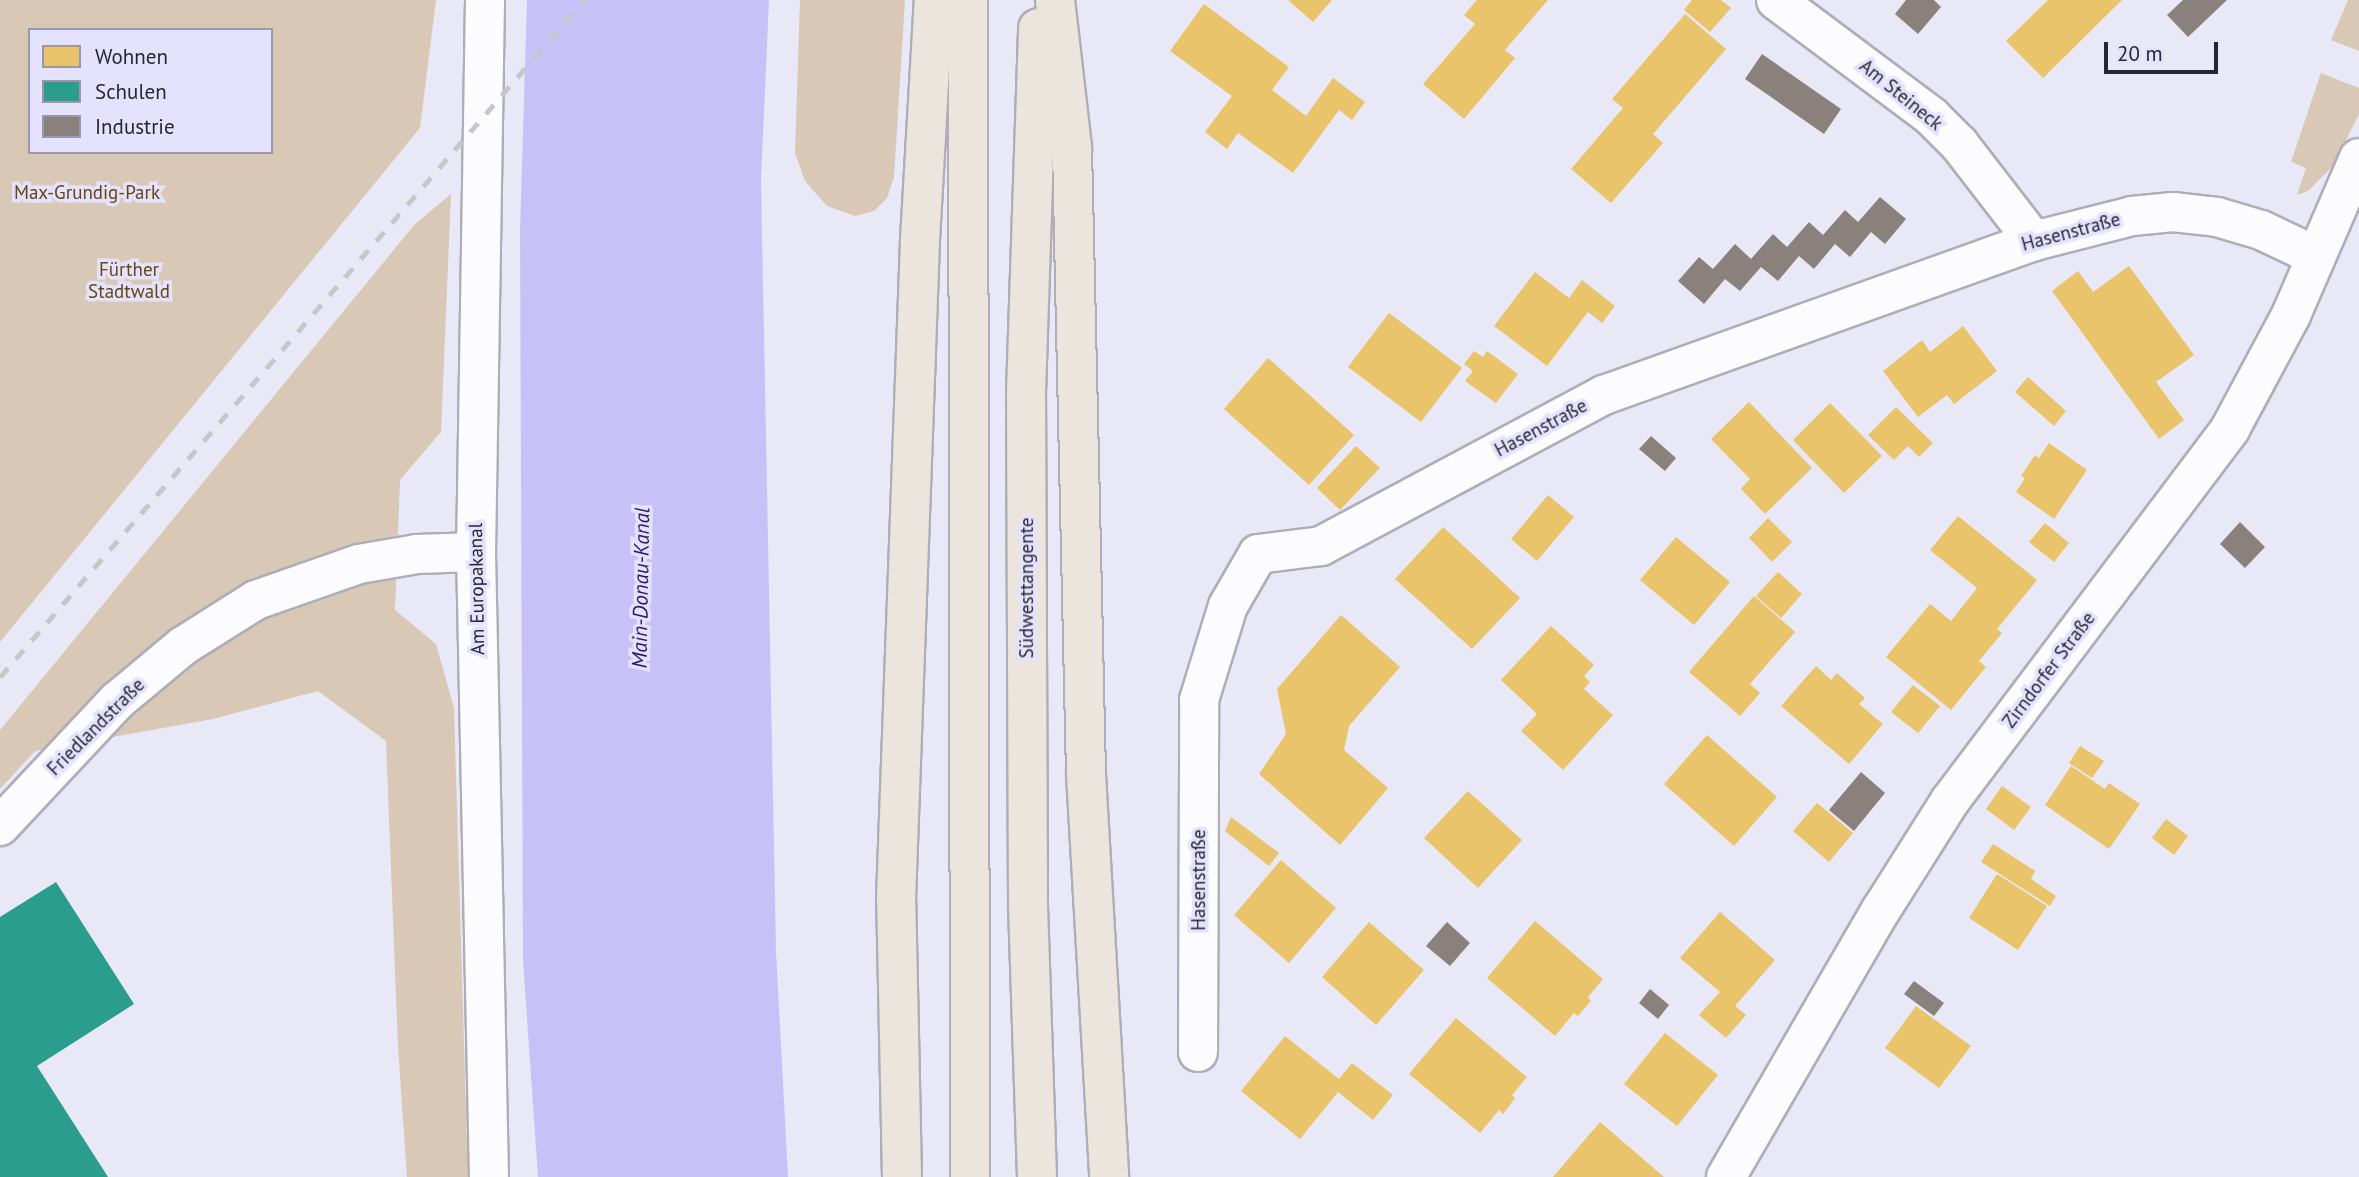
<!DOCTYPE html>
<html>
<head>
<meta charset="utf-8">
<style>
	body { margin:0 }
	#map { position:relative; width:2359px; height:1177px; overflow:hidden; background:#e9e8f7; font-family:"PT Sans",sans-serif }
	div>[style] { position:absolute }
	.green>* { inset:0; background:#d9c8b5 }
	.water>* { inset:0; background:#c6c2f8 }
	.homes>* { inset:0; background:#e9c46a }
	.schools>* { inset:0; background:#2a9d8f }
	.industry>* { inset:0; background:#8a817c }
	.roads { filter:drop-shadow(2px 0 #aeadb8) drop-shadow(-2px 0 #aeadb8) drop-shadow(0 2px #aeadb8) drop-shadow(0 -2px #aeadb8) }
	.street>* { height:38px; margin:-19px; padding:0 19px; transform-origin:19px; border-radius:19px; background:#fcfcfe }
	.secondary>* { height:38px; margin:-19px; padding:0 19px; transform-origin:19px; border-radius:19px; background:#fcfcfe }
	.highway>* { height:38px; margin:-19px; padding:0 19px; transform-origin:19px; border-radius:19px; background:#ece5dd }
	.rail>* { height:5px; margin-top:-2.5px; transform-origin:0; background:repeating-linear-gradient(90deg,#c7c7cb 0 12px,transparent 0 24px) }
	span { translate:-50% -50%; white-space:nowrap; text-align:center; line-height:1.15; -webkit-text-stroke:7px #e4e2fd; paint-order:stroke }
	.street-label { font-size:19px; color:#272630 }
	.park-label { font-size:19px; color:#654611 }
	.water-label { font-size:21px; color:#2e186a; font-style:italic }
	.legend { position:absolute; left:28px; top:28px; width:245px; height:126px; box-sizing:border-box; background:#e4e2fd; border:2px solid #9897ab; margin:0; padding:9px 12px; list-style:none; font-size:21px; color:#272630 }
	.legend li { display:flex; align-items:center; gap:14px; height:35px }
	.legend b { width:35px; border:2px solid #9897ab }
	.scale { position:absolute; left:2104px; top:42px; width:114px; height:32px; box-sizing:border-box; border:4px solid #272630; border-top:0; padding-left:9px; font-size:21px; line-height:24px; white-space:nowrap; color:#272630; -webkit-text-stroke:5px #e4e2fd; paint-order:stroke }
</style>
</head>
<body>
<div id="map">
	<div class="green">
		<div style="clip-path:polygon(evenodd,0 0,436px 0,420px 128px,0 642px,0 0,30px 30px,271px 30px,271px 152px,30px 152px,30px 30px)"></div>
		<div style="clip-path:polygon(800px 0,905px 0,894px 177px,887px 198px,874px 211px,855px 216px,827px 206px,805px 181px,795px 153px)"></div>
		<div style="clip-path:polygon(2348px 0,2359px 0,2359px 51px,2331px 40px)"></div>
		<div style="clip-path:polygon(2321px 73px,2359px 88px,2359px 114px,2333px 166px,2308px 191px,2297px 195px,2306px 168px,2291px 162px)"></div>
		<div style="clip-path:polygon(451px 194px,441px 432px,400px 480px,395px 610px,436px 644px,454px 708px,468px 1177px,407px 1177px,398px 1047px,386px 741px,318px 691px,213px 719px,35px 751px,0 789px,0 730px,415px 224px)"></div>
	</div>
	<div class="water">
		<div style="clip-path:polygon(527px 0,769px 0,761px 179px,776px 951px,788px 1177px,538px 1177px,523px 961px,520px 231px)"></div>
	</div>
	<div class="homes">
		<div style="clip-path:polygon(1288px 0,1332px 0,1313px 22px)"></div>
		<div style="clip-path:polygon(1477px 0,1548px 0,1505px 50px,1515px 58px,1464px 119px,1423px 84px,1475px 24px,1464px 15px)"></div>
		<div style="clip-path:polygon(1692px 0,1721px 0,1731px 8px,1710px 32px,1684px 10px)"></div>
		<div style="clip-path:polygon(2048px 0,2122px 0,2043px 78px,2006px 41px)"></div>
		<div style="clip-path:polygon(1204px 4px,1289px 67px,1272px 90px,1306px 116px,1333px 78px,1365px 102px,1352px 120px,1339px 110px,1293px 173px,1238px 133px,1227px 149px,1205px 132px,1232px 96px,1170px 51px)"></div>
		<div style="clip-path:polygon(1685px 14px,1726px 49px,1653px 134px,1663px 143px,1611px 203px,1571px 169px,1623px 108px,1612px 99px)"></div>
		<div style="clip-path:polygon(2129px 266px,2194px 355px,2156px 382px,2184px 420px,2159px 439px,2052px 291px,2078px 271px,2093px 292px)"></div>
		<div style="clip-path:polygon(1535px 272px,1569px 298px,1582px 280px,1615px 306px,1602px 323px,1588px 312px,1547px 366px,1494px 326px)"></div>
		<div style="clip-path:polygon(1389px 313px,1462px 368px,1421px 422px,1348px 367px)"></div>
		<div style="clip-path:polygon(1963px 326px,1997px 371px,1954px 404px,1947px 395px,1918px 417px,1883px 371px,1922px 340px,1930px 352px)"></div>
		<div style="clip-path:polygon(1474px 351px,1483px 357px,1487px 351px,1518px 374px,1496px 403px,1465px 381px,1473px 371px,1464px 364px)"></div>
		<div style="clip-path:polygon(1268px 358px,1354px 435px,1309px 485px,1224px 409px)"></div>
		<div style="clip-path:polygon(2028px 377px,2066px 411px,2054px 426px,2015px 392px)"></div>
		<div style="clip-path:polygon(1749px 402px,1812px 468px,1765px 514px,1741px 489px,1750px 479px,1711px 439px)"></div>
		<div style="clip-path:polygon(1830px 403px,1882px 456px,1844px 493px,1793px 440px)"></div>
		<div style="clip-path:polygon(1896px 407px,1933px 443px,1919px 457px,1908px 446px,1894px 460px,1868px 435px)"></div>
		<div style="clip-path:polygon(2049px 443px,2087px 470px,2054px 519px,2016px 492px,2025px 478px,2021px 476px,2035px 455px,2039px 458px)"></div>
		<div style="clip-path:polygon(1356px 446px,1380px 468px,1340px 510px,1317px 488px)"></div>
		<div style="clip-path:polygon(1548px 495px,1574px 517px,1537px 561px,1511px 539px)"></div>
		<div style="clip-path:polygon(1958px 516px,2037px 580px,1997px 629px,2002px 633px,1979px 661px,1986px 667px,1951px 710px,1886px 657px,1930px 604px,1951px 621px,1977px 588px,1930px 550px)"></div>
		<div style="clip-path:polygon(1768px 518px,1792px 542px,1772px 562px,1749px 538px)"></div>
		<div style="clip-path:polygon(2045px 523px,2069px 543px,2054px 562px,2029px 542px)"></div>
		<div style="clip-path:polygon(1443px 527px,1520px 598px,1472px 649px,1395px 579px)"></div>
		<div style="clip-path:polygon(1676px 537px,1730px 582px,1694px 625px,1640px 580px)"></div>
		<div style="clip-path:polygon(1778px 572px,1802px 594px,1781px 618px,1756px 596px)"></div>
		<div style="clip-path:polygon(1754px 596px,1795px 632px,1750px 684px,1760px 693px,1740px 716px,1689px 672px)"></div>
		<div style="clip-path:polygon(1341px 615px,1400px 667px,1349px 726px,1344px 750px,1388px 788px,1340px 845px,1259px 774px,1286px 734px,1277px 689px)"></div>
		<div style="clip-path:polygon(1551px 626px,1594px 665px,1584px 676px,1590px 682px,1584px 689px,1613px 715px,1563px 770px,1521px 731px,1537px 714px,1501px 680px)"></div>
		<div style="clip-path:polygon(1816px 666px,1831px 680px,1837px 673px,1865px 698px,1859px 704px,1883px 724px,1849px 764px,1781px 706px)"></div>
		<div style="clip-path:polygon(1913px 685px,1940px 706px,1918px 733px,1891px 712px)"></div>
		<div style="clip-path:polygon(1707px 735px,1777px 797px,1734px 846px,1664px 784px)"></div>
		<div style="clip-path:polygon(2080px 746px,2104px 761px,2092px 778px,2069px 763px)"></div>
		<div style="clip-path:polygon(2071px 766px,2105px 789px,2109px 783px,2140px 804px,2109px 849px,2045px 805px)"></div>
		<div style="clip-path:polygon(2002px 786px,2031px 807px,2014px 830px,1986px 809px)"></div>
		<div style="clip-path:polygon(1468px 791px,1522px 840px,1478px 888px,1424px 838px)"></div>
		<div style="clip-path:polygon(1817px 803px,1853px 833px,1829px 862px,1793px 831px)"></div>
		<div style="clip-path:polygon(1231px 817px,1279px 853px,1269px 866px,1225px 831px)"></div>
		<div style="clip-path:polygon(2166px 819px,2188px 836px,2174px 855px,2152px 838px)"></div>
		<div style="clip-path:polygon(1993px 844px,2035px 871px,2031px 879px,2056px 896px,2050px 906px,1981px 862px)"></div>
		<div style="clip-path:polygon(1281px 860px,1336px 908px,1289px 963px,1234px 915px)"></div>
		<div style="clip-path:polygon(1997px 874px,2047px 906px,2018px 950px,1969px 918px)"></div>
		<div style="clip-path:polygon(1720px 912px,1775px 960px,1735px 1006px,1746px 1015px,1726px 1038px,1699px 1015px,1720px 992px,1680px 958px)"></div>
		<div style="clip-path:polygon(1535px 921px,1603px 979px,1588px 997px,1591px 1001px,1578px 1016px,1574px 1013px,1555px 1036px,1487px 978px)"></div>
		<div style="clip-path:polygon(1369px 922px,1424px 970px,1376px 1025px,1322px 977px)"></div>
		<div style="clip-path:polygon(1916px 1006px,1971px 1046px,1939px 1088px,1885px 1048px)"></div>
		<div style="clip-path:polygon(1456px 1018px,1527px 1077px,1512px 1095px,1515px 1098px,1503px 1114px,1499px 1110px,1480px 1133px,1409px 1074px)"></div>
		<div style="clip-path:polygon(1665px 1033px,1718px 1075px,1677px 1126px,1624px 1084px)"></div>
		<div style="clip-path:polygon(1285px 1036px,1339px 1079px,1352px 1063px,1393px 1095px,1373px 1120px,1338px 1092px,1300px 1139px,1241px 1091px)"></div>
		<div style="clip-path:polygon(1600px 1122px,1664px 1177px,1553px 1177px)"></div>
	</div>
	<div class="schools">
		<div style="clip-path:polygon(56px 882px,134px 1004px,37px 1066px,108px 1177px,0 1177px,0 917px)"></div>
	</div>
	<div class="industry">
		<div style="clip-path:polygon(1906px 0,1934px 0,1941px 7px,1918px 34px,1895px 14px)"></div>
		<div style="clip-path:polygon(2183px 0,2227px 0,2188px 37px,2167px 15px)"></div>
		<div style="clip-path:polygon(1762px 54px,1841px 109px,1824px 134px,1745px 79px)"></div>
		<div style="clip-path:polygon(1880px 197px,1906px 219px,1885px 244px,1871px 232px,1850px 257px,1835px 244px,1814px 269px,1799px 256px,1778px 281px,1761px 267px,1740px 291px,1725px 279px,1704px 304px,1678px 281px,1699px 257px,1713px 269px,1735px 244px,1751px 259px,1773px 234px,1787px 247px,1809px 222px,1823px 235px,1845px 210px,1858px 222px)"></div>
		<div style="clip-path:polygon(1651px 436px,1676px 458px,1665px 471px,1639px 449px)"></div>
		<div style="clip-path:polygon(2240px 522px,2265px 547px,2245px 568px,2220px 544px)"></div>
		<div style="clip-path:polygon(1861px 772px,1885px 793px,1854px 831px,1829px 810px)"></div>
		<div style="clip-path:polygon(1447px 922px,1470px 943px,1450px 966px,1426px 946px)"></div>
		<div style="clip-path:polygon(1914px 981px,1944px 1003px,1934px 1016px,1904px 994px)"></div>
		<div style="clip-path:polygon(1650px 989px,1669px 1005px,1658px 1019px,1639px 1003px)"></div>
	</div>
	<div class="roads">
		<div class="street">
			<div style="left:1776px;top:0;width:194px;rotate:36.8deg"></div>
			<div style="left:1931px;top:116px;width:40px;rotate:45deg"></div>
			<div style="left:1959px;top:144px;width:123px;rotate:52.3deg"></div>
			<div style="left:1198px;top:1052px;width:352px;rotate:-89.8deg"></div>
			<div style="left:1199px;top:700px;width:98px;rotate:-72.9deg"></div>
			<div style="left:1228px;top:606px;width:60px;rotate:-60deg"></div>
			<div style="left:1258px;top:554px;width:64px;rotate:-7.2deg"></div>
			<div style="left:1321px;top:546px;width:321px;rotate:-28.1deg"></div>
			<div style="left:1604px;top:395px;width:457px;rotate:-19.7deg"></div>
			<div style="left:2034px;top:241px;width:101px;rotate:-14.3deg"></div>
			<div style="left:2132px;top:216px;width:41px;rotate:-5.6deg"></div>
			<div style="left:2173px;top:212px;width:44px;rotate:6.5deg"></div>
			<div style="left:2217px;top:217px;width:46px;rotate:16.5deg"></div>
			<div style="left:2261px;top:230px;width:61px;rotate:25.3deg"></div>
		</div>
		<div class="secondary">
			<div style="left:485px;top:0;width:552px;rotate:90.93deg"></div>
			<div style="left:476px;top:552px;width:625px;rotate:88.81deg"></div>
			<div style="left:0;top:826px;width:171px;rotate:-46.9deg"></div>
			<div style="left:117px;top:701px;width:86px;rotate:-39.8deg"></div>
			<div style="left:183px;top:646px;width:86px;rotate:-32.2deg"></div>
			<div style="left:256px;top:600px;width:109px;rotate:-19.3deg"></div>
			<div style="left:359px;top:564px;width:59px;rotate:-9.8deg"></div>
			<div style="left:417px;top:554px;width:59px;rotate:-1.9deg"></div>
			<div style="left:1726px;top:1177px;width:309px;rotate:-59.9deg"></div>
			<div style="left:1881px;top:910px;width:129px;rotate:-57.7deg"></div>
			<div style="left:1950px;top:801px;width:466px;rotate:-53deg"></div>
			<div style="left:2230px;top:429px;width:129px;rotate:-61.8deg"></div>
			<div style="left:2291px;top:315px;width:171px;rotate:-66.6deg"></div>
		</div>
		<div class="highway">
			<div style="left:968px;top:0;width:1177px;rotate:89.9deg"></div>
			<div style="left:1055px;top:0;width:149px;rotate:83.4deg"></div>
			<div style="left:1072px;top:148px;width:626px;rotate:88.72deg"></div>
			<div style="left:1086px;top:774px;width:404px;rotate:86.7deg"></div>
			<div style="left:902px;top:1177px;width:278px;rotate:-91.2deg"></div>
			<div style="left:896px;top:899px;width:659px;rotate:-87.91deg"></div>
			<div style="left:920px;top:240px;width:240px;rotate:-86.7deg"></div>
			<div style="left:1037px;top:1177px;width:274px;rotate:-91.9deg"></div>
			<div style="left:1028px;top:903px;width:510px;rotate:-90.22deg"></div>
			<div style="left:1026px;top:393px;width:365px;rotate:-88.1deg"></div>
		</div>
	</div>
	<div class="rail">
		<div style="left:0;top:677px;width:894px;rotate:-49.22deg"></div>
	</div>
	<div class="street-label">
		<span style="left:1901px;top:95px;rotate:39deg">Am Steineck</span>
		<span style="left:2071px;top:232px;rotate:-15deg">Hasenstraße</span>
		<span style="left:1541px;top:428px;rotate:-28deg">Hasenstraße</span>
		<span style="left:1027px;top:588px;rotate:-90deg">Südwesttangente</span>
		<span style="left:477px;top:589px;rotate:-91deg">Am Europakanal</span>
		<span style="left:2049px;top:670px;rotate:-53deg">Zirndorfer Straße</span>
		<span style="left:96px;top:727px;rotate:-45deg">Friedlandstraße</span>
		<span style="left:1199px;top:880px;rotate:-90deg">Hasenstraße</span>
	</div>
	<div class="park-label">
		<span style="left:87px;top:193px">Max-Grundig-Park</span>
		<span style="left:129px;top:281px">Fürther<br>Stadtwald</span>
	</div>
	<div class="water-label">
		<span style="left:641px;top:588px;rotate:-89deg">Main-Donau-Kanal</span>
	</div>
	<ul class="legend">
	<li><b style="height:19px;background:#e9c46a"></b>Wohnen</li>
	<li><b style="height:19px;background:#2a9d8f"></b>Schulen</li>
	<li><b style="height:19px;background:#8a817c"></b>Industrie</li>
	</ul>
	<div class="scale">20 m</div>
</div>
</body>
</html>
